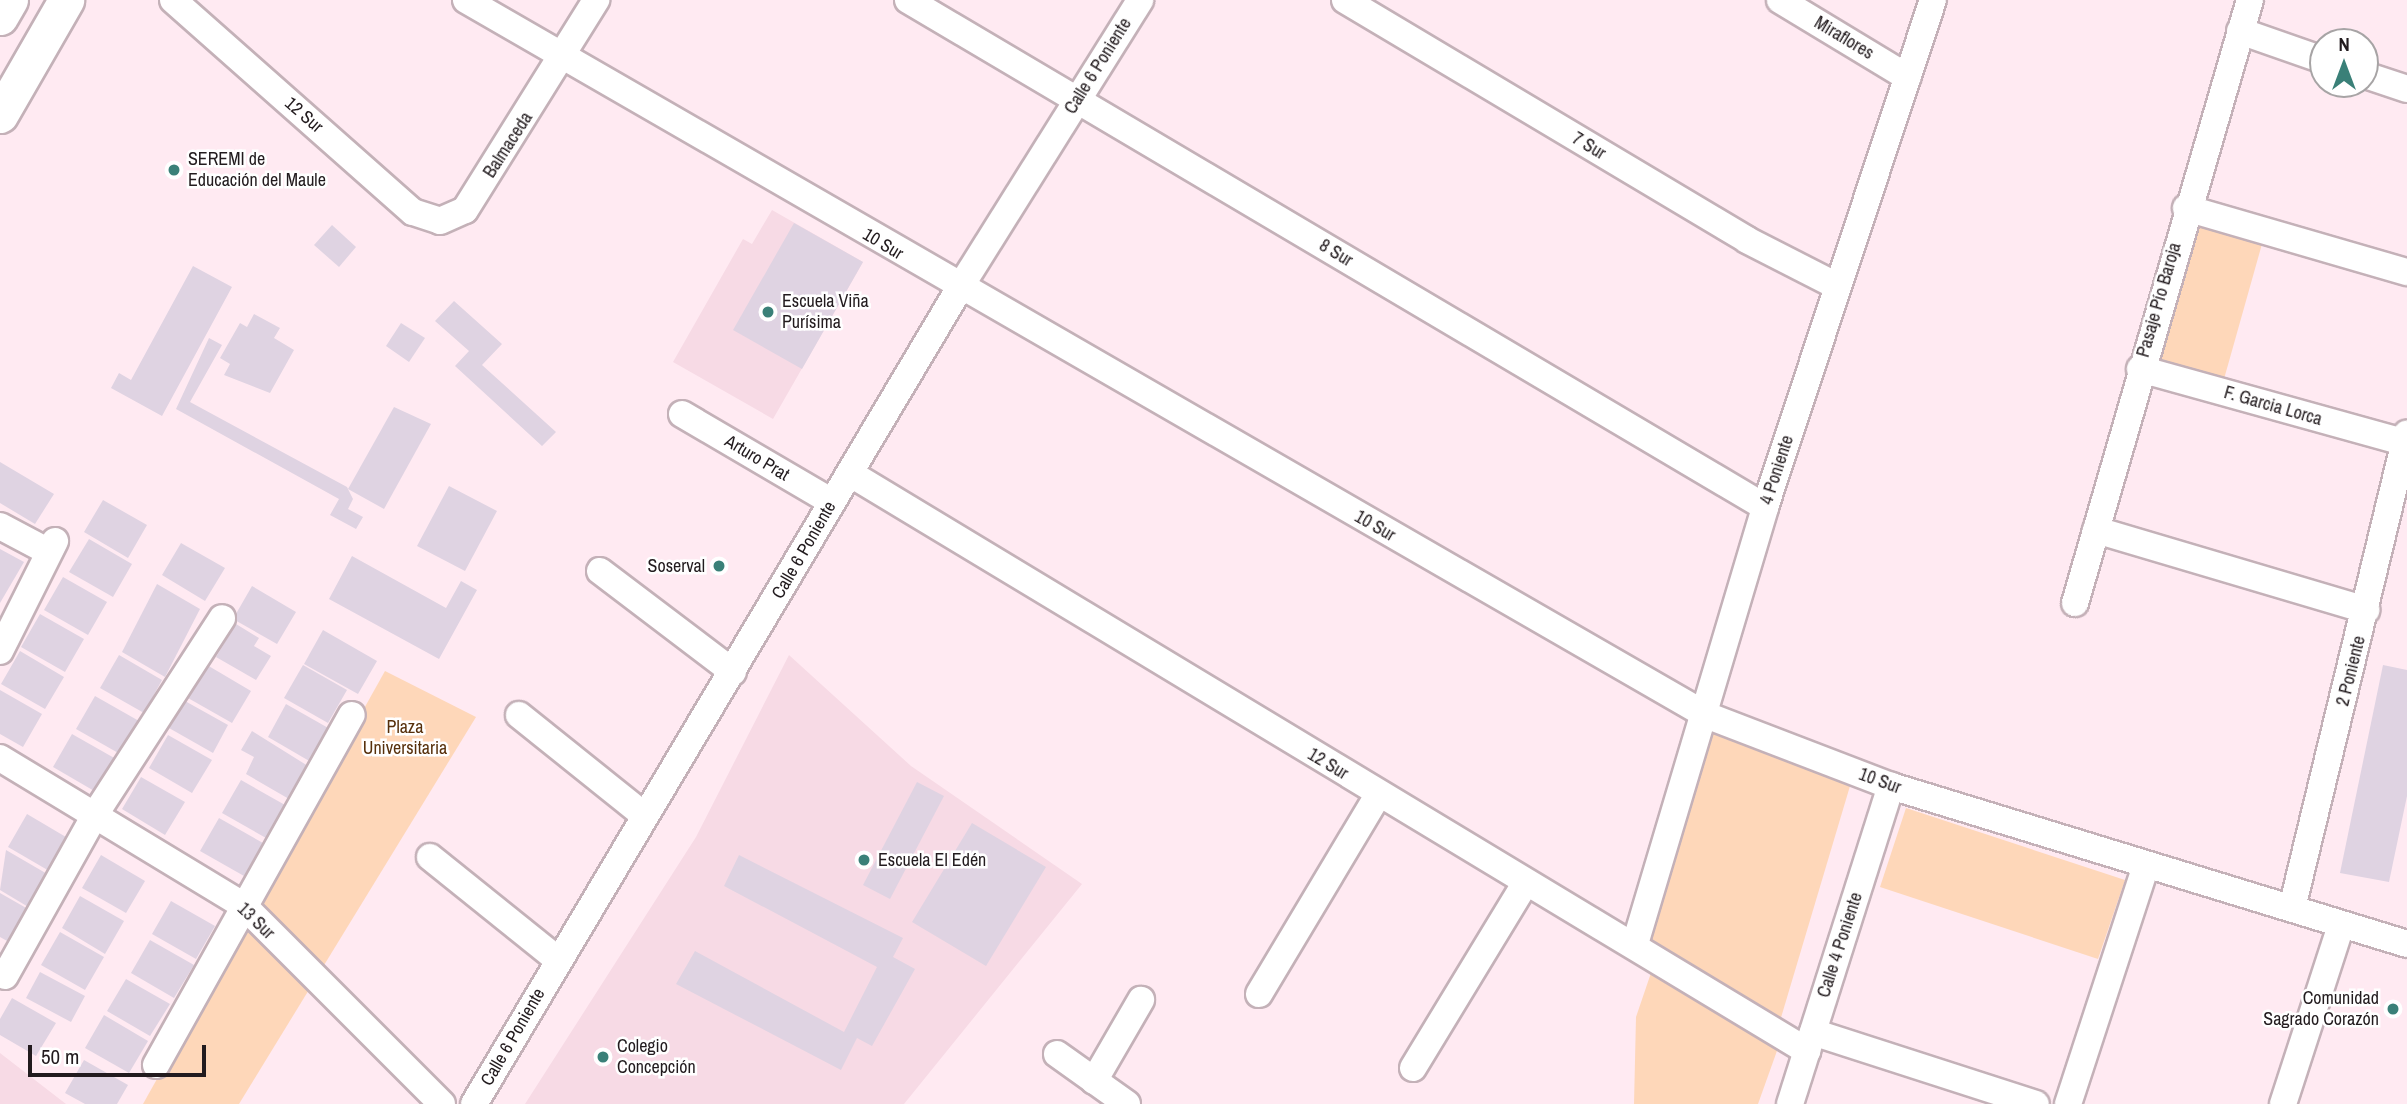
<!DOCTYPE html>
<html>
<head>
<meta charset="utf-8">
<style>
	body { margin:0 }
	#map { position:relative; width:2407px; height:1104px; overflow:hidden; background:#ffeaf2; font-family:"Archivo Narrow",sans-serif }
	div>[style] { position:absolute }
	.built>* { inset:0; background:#f7dae5 }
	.green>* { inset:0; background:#fed7b9 }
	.building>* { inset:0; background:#dfd3e2 }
	.roads { filter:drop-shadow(2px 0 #c4b1b8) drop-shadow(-2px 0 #c4b1b8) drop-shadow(0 2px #c4b1b8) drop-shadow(0 -2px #c4b1b8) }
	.minor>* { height:26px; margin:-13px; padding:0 13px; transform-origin:13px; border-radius:13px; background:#fff }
	.major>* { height:35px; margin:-17.5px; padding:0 17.5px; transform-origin:17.5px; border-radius:17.5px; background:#fff }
	.dots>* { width:19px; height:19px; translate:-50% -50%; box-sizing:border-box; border:4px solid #fff; border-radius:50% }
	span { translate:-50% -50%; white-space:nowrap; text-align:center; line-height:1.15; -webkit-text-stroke:5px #fff; paint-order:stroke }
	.street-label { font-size:18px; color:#221b1e }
	.poi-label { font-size:18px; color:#221b1e }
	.left { translate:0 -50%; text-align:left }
	.right { translate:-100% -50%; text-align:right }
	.park-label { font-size:18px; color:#57300b }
	.north { position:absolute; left:2309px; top:28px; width:70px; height:70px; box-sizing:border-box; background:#fff; border:2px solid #a7a4a5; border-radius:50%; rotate:0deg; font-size:19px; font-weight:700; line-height:28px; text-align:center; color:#221b1e }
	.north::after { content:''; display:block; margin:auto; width:24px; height:32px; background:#3a8078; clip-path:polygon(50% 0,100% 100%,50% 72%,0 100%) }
	.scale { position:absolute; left:28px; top:1045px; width:178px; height:32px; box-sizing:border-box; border:4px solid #221b1e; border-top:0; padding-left:9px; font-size:21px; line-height:24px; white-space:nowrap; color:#221b1e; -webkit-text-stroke:5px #fff; paint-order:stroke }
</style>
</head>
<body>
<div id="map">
	<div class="built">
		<div style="clip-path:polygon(772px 210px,863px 262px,773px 419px,673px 362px,743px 239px,752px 244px)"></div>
		<div style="clip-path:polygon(789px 655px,911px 766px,1082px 884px,904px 1104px,525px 1104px,696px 837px)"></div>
		<div style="clip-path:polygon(0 1053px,66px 1104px,0 1104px)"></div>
	</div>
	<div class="green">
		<div style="clip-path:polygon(2194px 225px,2262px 244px,2224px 379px,2155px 360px)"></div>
		<div style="clip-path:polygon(385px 671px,476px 717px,239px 1104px,143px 1104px)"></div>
		<div style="clip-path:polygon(1689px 723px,1850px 786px,1780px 1021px,1627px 926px)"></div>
		<div style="clip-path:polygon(1906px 808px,2125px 880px,2098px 959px,1880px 887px)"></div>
		<div style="clip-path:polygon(1652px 970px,1778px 1048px,1758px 1104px,1634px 1104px,1636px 1017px)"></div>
	</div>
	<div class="building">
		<div style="clip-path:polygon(794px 223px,863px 262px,802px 369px,733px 330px)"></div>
		<div style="clip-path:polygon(332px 225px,356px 247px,339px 267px,314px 245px)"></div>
		<div style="clip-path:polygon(193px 266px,232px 287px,162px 416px,111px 388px,119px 373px,131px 380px)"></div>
		<div style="clip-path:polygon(454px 301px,502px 344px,482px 365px,556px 432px,542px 446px,455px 366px,469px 351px,435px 321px)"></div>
		<div style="clip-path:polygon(254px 314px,280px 328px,274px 338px,294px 350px,270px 393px,224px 375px,230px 364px,220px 358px,240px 323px,247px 327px)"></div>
		<div style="clip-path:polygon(401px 323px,425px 338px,409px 362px,386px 346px)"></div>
		<div style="clip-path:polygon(209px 338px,222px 345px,190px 402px,347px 487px,353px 499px,348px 509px,363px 517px,356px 529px,330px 515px,339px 499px,176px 409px)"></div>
		<div style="clip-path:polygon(394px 407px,431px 424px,384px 509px,348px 489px)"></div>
		<div style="clip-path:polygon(0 462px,54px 494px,35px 524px,0 503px)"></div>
		<div style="clip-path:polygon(449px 486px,497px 511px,465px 571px,417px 546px)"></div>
		<div style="clip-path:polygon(103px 500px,147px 525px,128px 558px,84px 532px)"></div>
		<div style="clip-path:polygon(89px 539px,132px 564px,113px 597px,69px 572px)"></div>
		<div style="clip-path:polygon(181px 543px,225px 568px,205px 601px,162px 575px)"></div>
		<div style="clip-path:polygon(0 549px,24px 562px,0 603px)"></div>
		<div style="clip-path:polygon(352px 556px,446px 608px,461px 581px,477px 590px,439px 659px,329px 599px)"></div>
		<div style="clip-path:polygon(63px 577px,107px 602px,88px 635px,44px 610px)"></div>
		<div style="clip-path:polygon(157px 584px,200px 609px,165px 677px,122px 652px)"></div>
		<div style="clip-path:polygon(252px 586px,296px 612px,277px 644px,233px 619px)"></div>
		<div style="clip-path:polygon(40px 614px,84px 639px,65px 672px,21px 647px)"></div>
		<div style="clip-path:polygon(236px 624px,259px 638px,254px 646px,271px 656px,256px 680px,216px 657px)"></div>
		<div style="clip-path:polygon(323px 630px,377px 661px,358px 694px,304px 664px)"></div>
		<div style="clip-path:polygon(20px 651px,64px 677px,45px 709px,1px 684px)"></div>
		<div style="clip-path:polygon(119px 655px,162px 680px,144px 713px,100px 688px)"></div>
		<div style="clip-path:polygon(207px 665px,251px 691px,232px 723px,188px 698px)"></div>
		<div style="clip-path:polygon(303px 665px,347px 690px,328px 723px,284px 698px)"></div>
		<div style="clip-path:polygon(2383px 665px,2407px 670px,2407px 796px,2389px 882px,2340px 873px)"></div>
		<div style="clip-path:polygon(0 690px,42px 714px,23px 747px,0 734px)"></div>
		<div style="clip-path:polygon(95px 696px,139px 721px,120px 754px,76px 729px)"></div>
		<div style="clip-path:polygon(185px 701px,228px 725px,213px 753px,169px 728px)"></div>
		<div style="clip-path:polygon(286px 704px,330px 729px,311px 762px,268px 737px)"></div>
		<div style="clip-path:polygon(252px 731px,308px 766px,289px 799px,246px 774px,254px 757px,241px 750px)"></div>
		<div style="clip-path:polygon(72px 734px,116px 759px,96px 792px,53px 767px)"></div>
		<div style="clip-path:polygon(168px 735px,212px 760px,192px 793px,149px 768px)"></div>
		<div style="clip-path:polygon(141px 777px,185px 802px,165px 835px,122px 809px)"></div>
		<div style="clip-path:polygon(241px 780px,285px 805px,266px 838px,222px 813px)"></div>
		<div style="clip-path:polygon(917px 782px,944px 796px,890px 899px,863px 885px)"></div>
		<div style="clip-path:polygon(27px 814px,71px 840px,51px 872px,8px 847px)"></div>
		<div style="clip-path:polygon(219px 818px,263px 843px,244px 876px,200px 851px)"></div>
		<div style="clip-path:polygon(972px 823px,1046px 867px,986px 966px,912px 922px)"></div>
		<div style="clip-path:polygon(6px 850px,49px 875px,30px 908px,0 890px)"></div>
		<div style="clip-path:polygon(101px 855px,145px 881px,126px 913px,82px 888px)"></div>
		<div style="clip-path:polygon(739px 855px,903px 938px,893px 957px,915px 969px,872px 1046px,857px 1038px,841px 1070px,676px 984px,695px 951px,844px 1032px,877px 967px,724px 886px)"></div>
		<div style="clip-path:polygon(0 893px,28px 909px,9px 942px,0 937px)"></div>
		<div style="clip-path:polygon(80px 896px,124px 921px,105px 954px,62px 928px)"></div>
		<div style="clip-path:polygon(171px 901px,215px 926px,196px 959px,152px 934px)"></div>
		<div style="clip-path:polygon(60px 932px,104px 957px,85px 990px,41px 965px)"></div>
		<div style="clip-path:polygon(150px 940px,194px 965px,174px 998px,131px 973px)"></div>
		<div style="clip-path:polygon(40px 972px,85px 996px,71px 1022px,26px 998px)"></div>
		<div style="clip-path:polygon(126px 979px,170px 1004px,150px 1036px,107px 1011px)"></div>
		<div style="clip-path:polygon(12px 998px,56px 1023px,36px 1056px,0 1035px,0 1019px)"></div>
		<div style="clip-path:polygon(104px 1015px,148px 1041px,129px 1073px,85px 1048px)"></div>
		<div style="clip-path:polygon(84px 1060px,128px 1085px,117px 1104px,85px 1104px,65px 1093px)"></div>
	</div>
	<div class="roads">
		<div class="minor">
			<div style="left:173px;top:0;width:320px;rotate:41.5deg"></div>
			<div style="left:413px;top:212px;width:28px;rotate:18deg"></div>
			<div style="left:440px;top:221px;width:27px;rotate:-24deg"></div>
			<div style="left:465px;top:210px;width:248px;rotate:-58deg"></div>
			<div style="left:466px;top:0;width:1431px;rotate:29.97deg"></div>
			<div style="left:1706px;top:715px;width:198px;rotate:21deg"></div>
			<div style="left:1891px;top:786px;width:540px;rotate:17.02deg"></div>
			<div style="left:908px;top:0;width:996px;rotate:30.61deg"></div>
			<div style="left:1345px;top:0;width:468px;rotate:30.8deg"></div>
			<div style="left:1747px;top:240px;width:101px;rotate:27.1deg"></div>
			<div style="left:1780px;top:0;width:149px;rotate:31.2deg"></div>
			<div style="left:2240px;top:31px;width:88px;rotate:19.3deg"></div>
			<div style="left:2365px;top:75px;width:44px;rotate:18.4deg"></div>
			<div style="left:2186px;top:208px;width:230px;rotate:16.2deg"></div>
			<div style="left:2140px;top:369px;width:277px;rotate:15.5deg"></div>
			<div style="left:682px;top:414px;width:174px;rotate:30.4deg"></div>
			<div style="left:851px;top:474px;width:1117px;rotate:31.11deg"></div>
			<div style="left:0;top:526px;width:55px;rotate:28deg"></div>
			<div style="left:2096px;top:530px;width:282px;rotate:16.5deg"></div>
			<div style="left:600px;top:571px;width:167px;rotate:37.2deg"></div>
			<div style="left:2075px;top:603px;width:628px;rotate:-73.82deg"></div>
			<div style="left:0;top:651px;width:123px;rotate:-63.4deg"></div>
			<div style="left:519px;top:715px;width:161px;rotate:38.7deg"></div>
			<div style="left:0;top:758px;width:285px;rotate:31.2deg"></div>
			<div style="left:244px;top:906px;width:280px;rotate:45deg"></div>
			<div style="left:430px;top:857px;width:164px;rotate:38.8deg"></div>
			<div style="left:2292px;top:908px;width:488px;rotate:-76.4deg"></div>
			<div style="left:1635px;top:944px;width:456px;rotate:-73.4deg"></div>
			<div style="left:1765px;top:507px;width:534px;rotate:-71.67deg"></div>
			<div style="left:5px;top:976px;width:187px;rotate:-60.8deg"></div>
			<div style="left:96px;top:813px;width:232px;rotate:-57.1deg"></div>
			<div style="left:1259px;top:994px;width:232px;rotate:-59.1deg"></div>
			<div style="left:1813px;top:1032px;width:234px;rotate:17.9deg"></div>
			<div style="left:1057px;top:1054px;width:86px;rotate:35.5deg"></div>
			<div style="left:156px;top:1065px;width:401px;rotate:-60.8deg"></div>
			<div style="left:1413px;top:1068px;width:215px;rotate:-58.7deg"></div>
			<div style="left:1094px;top:1081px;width:94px;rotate:-59.9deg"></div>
			<div style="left:474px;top:1104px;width:948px;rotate:-59.24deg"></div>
			<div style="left:959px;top:289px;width:341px;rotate:-57.9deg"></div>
			<div style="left:1790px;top:1104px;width:334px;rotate:-72.4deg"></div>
			<div style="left:2068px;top:1104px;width:250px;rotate:-71.9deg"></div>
			<div style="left:2283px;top:1104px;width:188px;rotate:-72deg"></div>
		</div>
		<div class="major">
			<div style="left:0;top:17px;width:20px;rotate:-60deg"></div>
			<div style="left:0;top:115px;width:133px;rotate:-60.1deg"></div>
		</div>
	</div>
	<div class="dots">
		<div style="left:174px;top:170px;background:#3a8078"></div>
		<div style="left:768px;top:312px;background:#3a8078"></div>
		<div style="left:719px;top:566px;background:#3a8078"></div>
		<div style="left:864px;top:860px;background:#3a8078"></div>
		<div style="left:2393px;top:1009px;background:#3a8078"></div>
		<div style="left:603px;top:1057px;background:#3a8078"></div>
	</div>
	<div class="street-label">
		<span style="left:1844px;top:38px;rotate:31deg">Miraflores</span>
		<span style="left:1098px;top:66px;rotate:-58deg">Calle 6 Poniente</span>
		<span style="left:304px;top:115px;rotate:41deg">12 Sur</span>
		<span style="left:508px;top:145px;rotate:-57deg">Balmaceda</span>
		<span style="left:1589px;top:146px;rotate:31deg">7 Sur</span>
		<span style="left:883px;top:244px;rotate:31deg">10 Sur</span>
		<span style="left:1336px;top:253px;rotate:31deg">8 Sur</span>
		<span style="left:2159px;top:300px;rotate:-74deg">Pasaje Pío Baroja</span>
		<span style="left:2273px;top:406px;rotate:16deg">F. Garcia Lorca</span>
		<span style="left:757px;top:458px;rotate:31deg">Arturo Prat</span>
		<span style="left:1777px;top:470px;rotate:-72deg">4 Poniente</span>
		<span style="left:1375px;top:526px;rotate:30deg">10 Sur</span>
		<span style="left:804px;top:550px;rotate:-60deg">Calle 6 Poniente</span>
		<span style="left:2351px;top:671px;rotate:-76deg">2 Poniente</span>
		<span style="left:1328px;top:764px;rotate:31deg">12 Sur</span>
		<span style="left:1880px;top:781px;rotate:20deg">10 Sur</span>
		<span style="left:256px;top:921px;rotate:44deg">13 Sur</span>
		<span style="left:1840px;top:945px;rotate:-72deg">Calle 4 Poniente</span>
		<span style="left:513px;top:1037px;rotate:-60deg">Calle 6 Poniente</span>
	</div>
	<div class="poi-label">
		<span class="left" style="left:188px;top:170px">SEREMI de<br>Educación del Maule</span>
		<span class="left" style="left:782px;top:312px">Escuela Viña<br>Purísima</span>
		<span class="right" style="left:705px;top:566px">Soserval</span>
		<span class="left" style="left:878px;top:860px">Escuela El Edén</span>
		<span class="right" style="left:2379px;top:1009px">Comunidad<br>Sagrado Corazón</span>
		<span class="left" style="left:617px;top:1057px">Colegio<br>Concepción</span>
	</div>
	<div class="park-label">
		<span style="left:405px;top:738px">Plaza<br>Universitaria</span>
	</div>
	<div class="north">N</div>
	<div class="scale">50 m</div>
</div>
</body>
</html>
